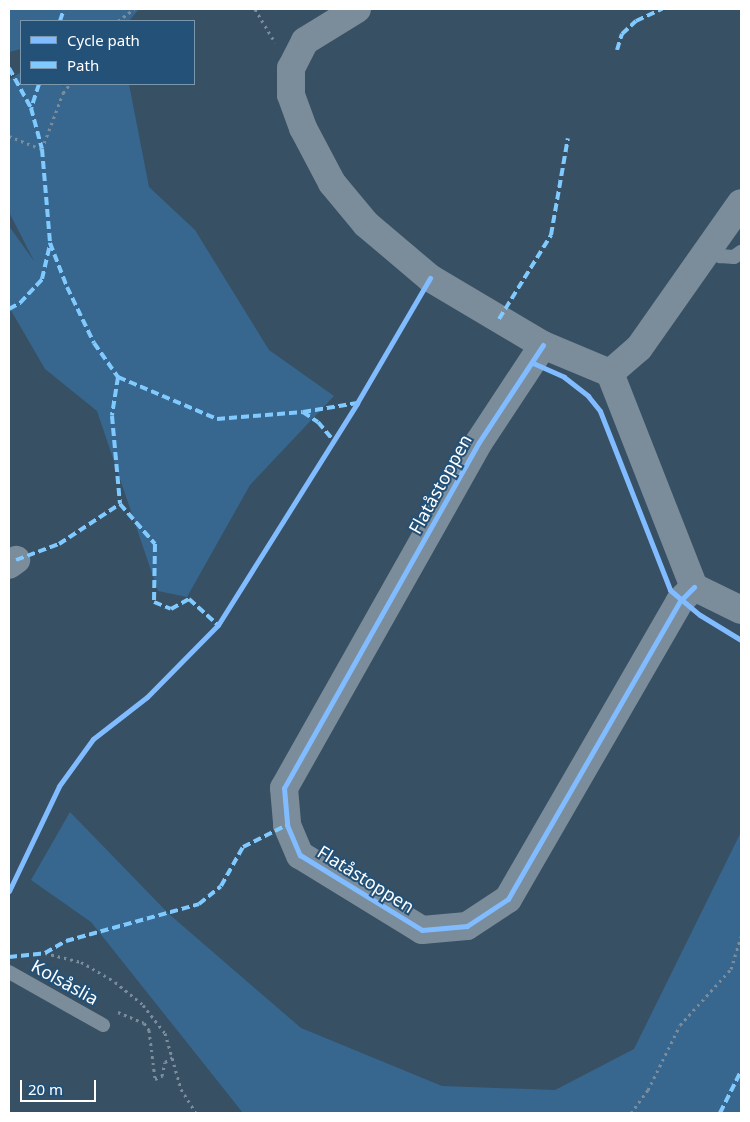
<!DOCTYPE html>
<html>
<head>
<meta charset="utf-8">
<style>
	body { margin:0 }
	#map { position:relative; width:750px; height:1122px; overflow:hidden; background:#375064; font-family:"Noto Sans",sans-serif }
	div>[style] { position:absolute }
	.green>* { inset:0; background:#37678e }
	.path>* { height:3px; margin-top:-1.5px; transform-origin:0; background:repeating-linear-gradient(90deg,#7b8c9b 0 2.5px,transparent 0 6.5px) }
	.lane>* { height:14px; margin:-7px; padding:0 7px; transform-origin:7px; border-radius:7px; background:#7b8c9b }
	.street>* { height:28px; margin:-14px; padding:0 14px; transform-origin:14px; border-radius:14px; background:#7b8c9b }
	.quiet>* { height:4px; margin-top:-2px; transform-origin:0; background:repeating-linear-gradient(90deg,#80caff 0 8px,transparent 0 12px) }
	.cycleway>* { height:5px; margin:-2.5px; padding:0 2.5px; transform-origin:2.5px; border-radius:2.5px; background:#80bcff }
	span { translate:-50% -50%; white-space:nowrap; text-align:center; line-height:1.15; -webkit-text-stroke:4px #235178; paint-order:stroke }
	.street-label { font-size:18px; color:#fff }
	.frame { position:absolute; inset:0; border:10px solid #fff; pointer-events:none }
	.legend { position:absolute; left:20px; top:20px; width:175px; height:65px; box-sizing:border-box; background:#235178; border:1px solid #7b97ae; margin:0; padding:6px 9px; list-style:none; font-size:15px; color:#fff }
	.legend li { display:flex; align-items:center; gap:10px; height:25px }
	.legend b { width:25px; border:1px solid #7b97ae }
	.scale { position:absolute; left:20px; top:1080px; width:76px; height:22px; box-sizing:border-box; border:2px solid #fff; border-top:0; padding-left:6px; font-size:15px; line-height:18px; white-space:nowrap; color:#fff; -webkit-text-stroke:4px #235178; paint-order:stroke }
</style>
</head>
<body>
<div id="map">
	<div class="green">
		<div style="clip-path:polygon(9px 9px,139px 9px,129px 21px,21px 21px,21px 49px,9px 52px)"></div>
		<div style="clip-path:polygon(21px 72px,21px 84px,61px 84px,65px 88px,62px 84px,129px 84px,149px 187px,195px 230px,269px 350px,334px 396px,250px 485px,187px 597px,158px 591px,97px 411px,45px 369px,9px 307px,9px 226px,34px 261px,9px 212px,9px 80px)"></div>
		<div style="clip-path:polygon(70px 812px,169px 914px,301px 1028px,442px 1086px,555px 1090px,634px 1049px,741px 832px,741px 1113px,243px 1113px,91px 922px,31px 880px)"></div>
	</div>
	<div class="path">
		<div style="left:255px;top:9px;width:39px;rotate:59deg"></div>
		<div style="left:118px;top:21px;width:20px;rotate:-37deg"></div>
		<div style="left:9px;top:136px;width:35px;rotate:22deg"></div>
		<div style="left:42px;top:149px;width:60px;rotate:-69.4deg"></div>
		<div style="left:63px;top:93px;width:11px;rotate:-52deg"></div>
		<div style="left:45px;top:953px;width:37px;rotate:14deg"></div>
		<div style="left:81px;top:962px;width:39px;rotate:30deg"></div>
		<div style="left:115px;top:982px;width:36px;rotate:39deg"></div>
		<div style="left:143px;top:1005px;width:36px;rotate:52deg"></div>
		<div style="left:165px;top:1033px;width:58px;rotate:74.1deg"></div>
		<div style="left:181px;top:1089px;width:28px;rotate:58deg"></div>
		<div style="left:118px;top:1012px;width:28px;rotate:23deg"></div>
		<div style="left:144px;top:1023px;width:9px;rotate:54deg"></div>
		<div style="left:149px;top:1030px;width:49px;rotate:83deg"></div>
		<div style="left:155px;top:1079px;width:8px;rotate:-23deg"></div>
		<div style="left:162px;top:1076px;width:14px;rotate:-78deg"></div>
		<div style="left:165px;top:1062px;width:9px;rotate:-32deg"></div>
		<div style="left:631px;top:1113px;width:29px;rotate:-54deg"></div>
		<div style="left:648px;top:1090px;width:72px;rotate:-63.8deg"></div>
		<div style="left:680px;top:1025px;width:76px;rotate:-47.7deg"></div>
		<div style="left:731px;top:969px;width:34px;rotate:-73deg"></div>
	</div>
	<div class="lane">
		<div style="left:709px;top:250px;width:13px;rotate:29deg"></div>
		<div style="left:720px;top:256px;width:14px;rotate:4deg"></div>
		<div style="left:734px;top:257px;width:9px;rotate:-36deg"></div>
		<div style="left:9px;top:972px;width:108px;rotate:29.4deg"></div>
	</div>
	<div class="street">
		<div style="left:357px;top:9px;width:61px;rotate:148.4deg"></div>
		<div style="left:305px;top:41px;width:30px;rotate:117deg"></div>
		<div style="left:291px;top:68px;width:27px;rotate:90deg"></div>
		<div style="left:291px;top:95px;width:35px;rotate:70deg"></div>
		<div style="left:303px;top:128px;width:62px;rotate:62.2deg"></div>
		<div style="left:332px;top:183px;width:53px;rotate:50.3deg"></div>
		<div style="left:366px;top:224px;width:84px;rotate:40.2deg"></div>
		<div style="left:430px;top:278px;width:131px;rotate:30.7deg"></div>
		<div style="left:543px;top:345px;width:73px;rotate:22.7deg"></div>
		<div style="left:610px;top:373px;width:230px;rotate:68.6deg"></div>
		<div style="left:694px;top:587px;width:52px;rotate:26.1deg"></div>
		<div style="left:543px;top:345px;width:116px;rotate:123.4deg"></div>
		<div style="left:479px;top:442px;width:397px;rotate:119.4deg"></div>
		<div style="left:284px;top:788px;width:37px;rotate:85deg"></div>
		<div style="left:287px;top:825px;width:33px;rotate:67deg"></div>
		<div style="left:300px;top:855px;width:143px;rotate:31.6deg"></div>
		<div style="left:422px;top:930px;width:45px;rotate:-5.1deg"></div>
		<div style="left:467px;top:926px;width:49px;rotate:-33.4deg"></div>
		<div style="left:508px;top:899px;width:344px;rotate:-60deg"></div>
		<div style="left:680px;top:601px;width:20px;rotate:-45deg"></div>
		<div style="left:610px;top:373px;width:38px;rotate:-41deg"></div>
		<div style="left:639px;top:348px;width:177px;rotate:-54.9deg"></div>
		<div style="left:9px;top:565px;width:9px;rotate:-36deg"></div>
	</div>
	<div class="quiet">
		<div style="left:60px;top:21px;width:13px;rotate:-72deg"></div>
		<div style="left:617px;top:50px;width:17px;rotate:-73deg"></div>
		<div style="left:622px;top:34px;width:19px;rotate:-43deg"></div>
		<div style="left:636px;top:21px;width:29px;rotate:-25deg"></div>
		<div style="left:9px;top:68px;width:46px;rotate:61.2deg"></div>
		<div style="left:39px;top:84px;width:25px;rotate:108deg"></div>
		<div style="left:31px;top:108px;width:42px;rotate:75deg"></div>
		<div style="left:42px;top:149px;width:94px;rotate:85.1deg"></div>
		<div style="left:9px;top:309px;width:13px;rotate:-29deg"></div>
		<div style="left:20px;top:303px;width:33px;rotate:-47deg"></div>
		<div style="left:42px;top:279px;width:37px;rotate:-77deg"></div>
		<div style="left:50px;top:243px;width:47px;rotate:68.9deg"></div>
		<div style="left:67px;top:287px;width:62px;rotate:64.3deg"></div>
		<div style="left:94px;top:343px;width:42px;rotate:54.8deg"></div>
		<div style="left:118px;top:377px;width:108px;rotate:23deg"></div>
		<div style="left:217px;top:419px;width:86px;rotate:-4.7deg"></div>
		<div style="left:303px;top:412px;width:55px;rotate:-9.5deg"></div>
		<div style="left:499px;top:319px;width:99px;rotate:-58.2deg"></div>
		<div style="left:551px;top:235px;width:98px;rotate:-80.1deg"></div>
		<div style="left:118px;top:377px;width:39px;rotate:99deg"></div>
		<div style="left:112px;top:416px;width:88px;rotate:84.8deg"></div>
		<div style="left:120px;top:504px;width:53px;rotate:48.8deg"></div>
		<div style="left:155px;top:544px;width:58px;rotate:91deg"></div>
		<div style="left:154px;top:602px;width:18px;rotate:22deg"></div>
		<div style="left:171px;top:609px;width:21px;rotate:-29deg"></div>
		<div style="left:189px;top:599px;width:39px;rotate:42deg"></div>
		<div style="left:303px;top:412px;width:18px;rotate:34deg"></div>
		<div style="left:318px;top:422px;width:23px;rotate:50deg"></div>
		<div style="left:16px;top:560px;width:46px;rotate:-20.4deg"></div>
		<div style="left:59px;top:544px;width:73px;rotate:-33.3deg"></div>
		<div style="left:9px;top:957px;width:36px;rotate:-6deg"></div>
		<div style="left:45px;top:953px;width:24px;rotate:-30deg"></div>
		<div style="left:66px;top:941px;width:138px;rotate:-15.5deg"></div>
		<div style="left:199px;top:904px;width:28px;rotate:-39deg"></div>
		<div style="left:221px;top:886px;width:45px;rotate:-60.6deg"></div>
		<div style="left:243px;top:847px;width:49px;rotate:-26.6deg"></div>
		<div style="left:720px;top:1113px;width:47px;rotate:-63.4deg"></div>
	</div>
	<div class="cycleway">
		<div style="left:543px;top:345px;width:116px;rotate:123.4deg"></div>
		<div style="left:479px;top:442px;width:397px;rotate:119.4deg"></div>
		<div style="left:284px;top:788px;width:37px;rotate:85deg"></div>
		<div style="left:287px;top:825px;width:33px;rotate:67deg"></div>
		<div style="left:300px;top:855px;width:143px;rotate:31.6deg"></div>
		<div style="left:422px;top:930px;width:45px;rotate:-5.1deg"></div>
		<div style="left:467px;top:926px;width:49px;rotate:-33.4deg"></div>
		<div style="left:508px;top:899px;width:344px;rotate:-60deg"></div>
		<div style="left:680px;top:601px;width:20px;rotate:-45deg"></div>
		<div style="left:533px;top:363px;width:34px;rotate:24deg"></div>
		<div style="left:564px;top:377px;width:31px;rotate:38deg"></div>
		<div style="left:588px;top:396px;width:19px;rotate:51deg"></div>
		<div style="left:600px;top:411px;width:192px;rotate:68.6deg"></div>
		<div style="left:670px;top:590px;width:39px;rotate:40deg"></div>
		<div style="left:700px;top:615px;width:48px;rotate:31.4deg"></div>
		<div style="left:9px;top:891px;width:116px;rotate:-64.5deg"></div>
		<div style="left:59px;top:786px;width:58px;rotate:-54.1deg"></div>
		<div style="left:93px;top:739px;width:68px;rotate:-37.9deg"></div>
		<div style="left:147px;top:697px;width:101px;rotate:-45.4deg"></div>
		<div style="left:218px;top:625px;width:262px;rotate:-57.9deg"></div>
		<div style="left:357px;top:403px;width:145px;rotate:-59.7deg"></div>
	</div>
	<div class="street-label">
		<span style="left:440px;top:484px;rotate:-61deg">Flatåstoppen</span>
		<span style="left:366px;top:879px;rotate:32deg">Flatåstoppen</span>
		<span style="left:65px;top:982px;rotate:29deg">Kolsåslia</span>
	</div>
	<div class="frame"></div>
	<ul class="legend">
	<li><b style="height:6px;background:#80bcff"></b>Cycle path</li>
	<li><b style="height:6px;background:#80caff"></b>Path</li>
	</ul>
	<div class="scale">20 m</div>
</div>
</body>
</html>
